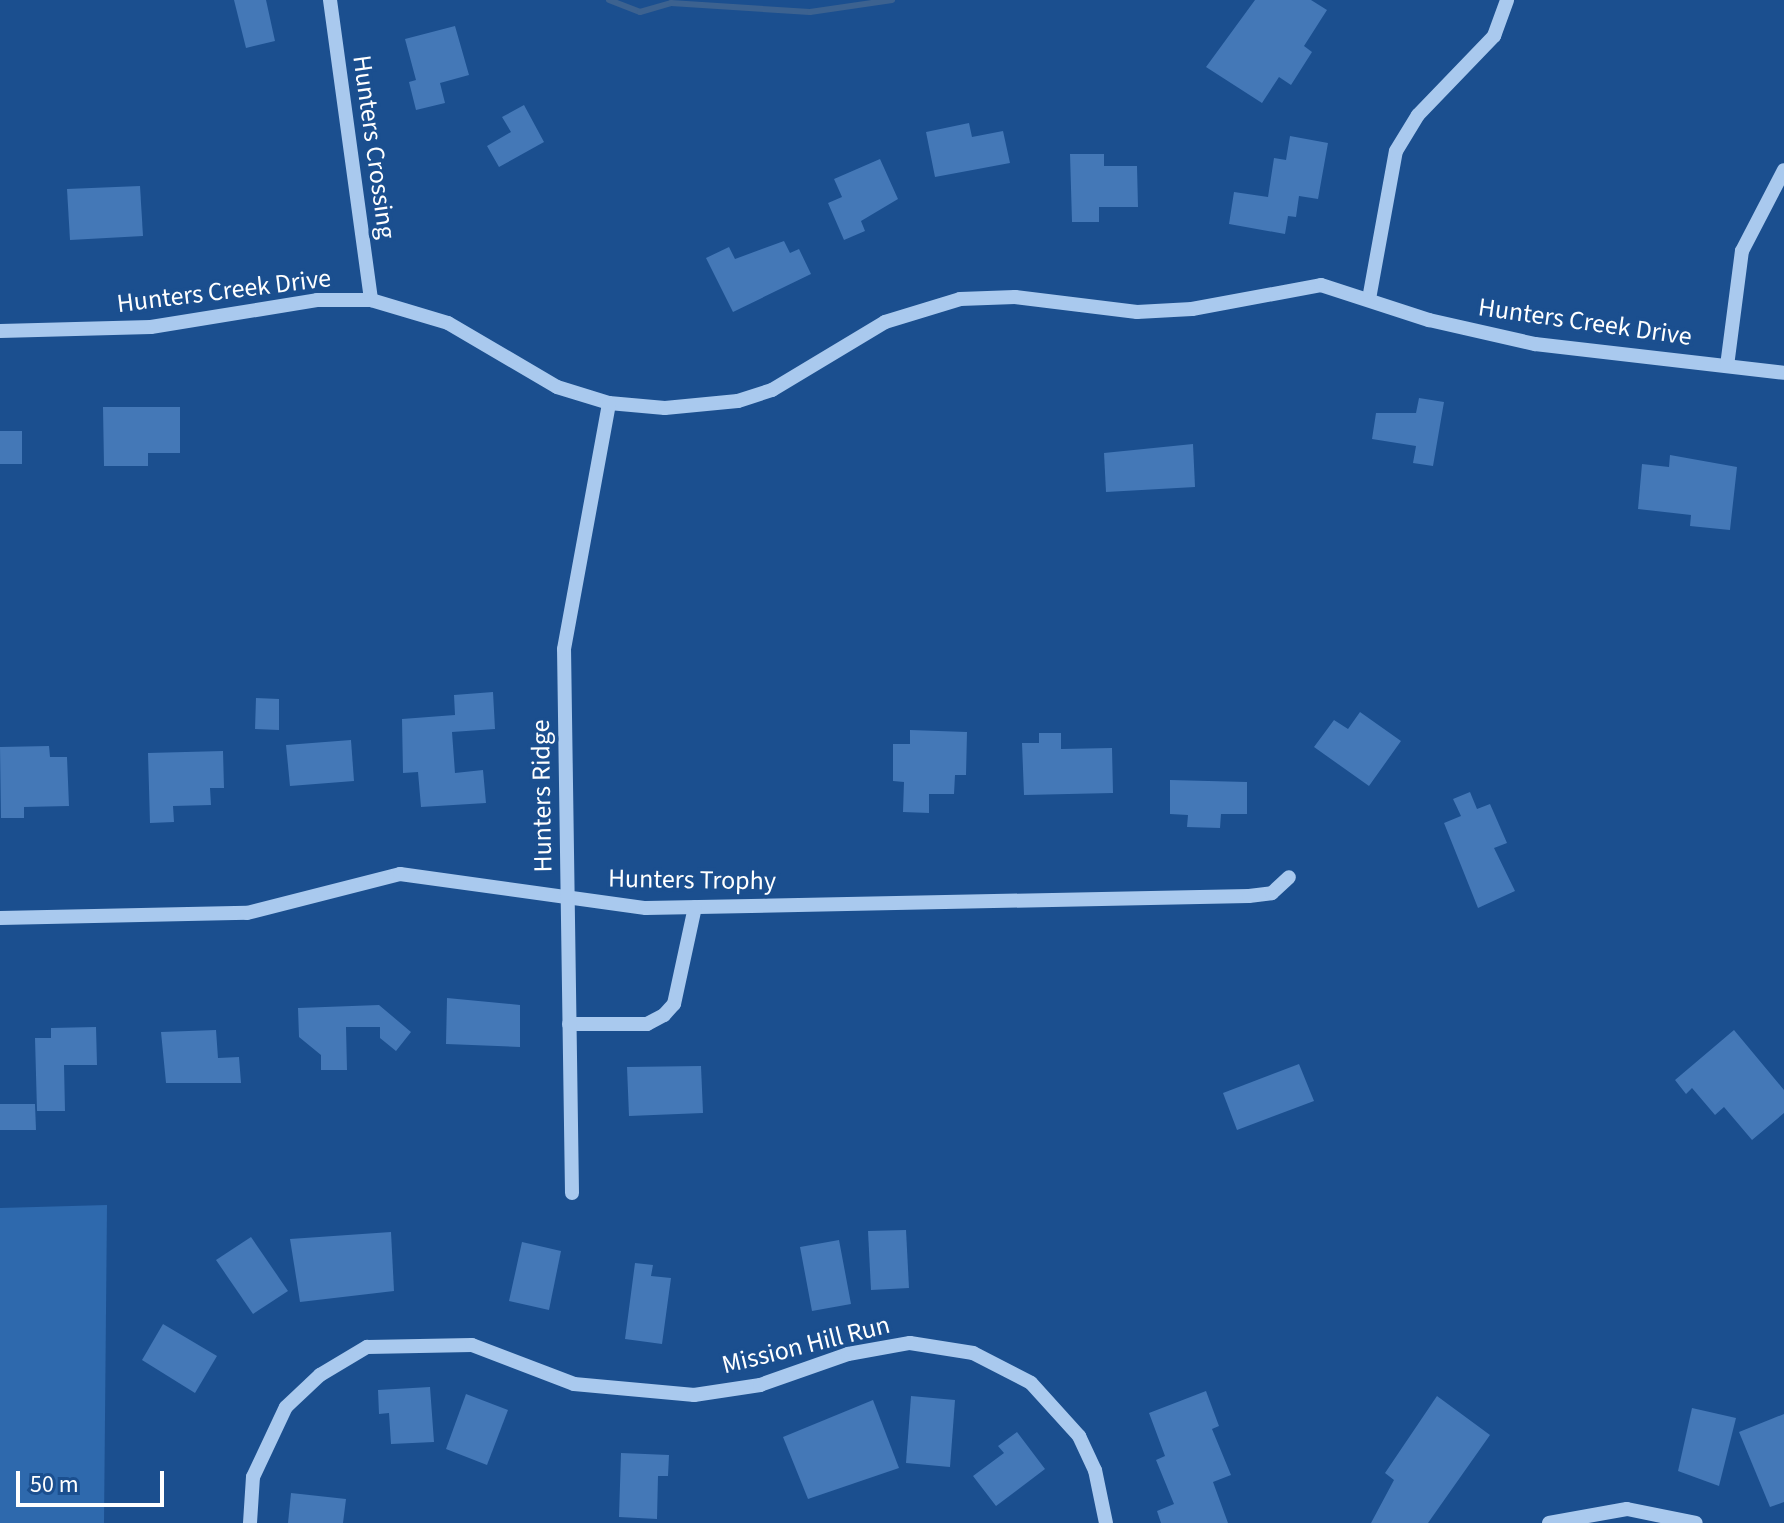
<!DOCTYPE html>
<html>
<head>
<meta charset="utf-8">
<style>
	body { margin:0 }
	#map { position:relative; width:1784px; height:1523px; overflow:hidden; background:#1b4f8f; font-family:"Source Sans 3",sans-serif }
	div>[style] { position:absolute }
	.green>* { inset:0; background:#2e69ad }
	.stream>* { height:6px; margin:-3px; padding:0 3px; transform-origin:3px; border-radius:3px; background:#3c6290 }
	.building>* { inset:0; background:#4478b7 }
	.minor>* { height:14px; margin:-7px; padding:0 7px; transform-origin:7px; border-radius:7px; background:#a9c9ee }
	span { translate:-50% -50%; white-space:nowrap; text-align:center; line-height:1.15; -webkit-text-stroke:7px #1b4f8f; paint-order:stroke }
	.street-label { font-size:26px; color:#fff }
	.scale { position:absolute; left:16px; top:1471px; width:148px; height:36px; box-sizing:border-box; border:4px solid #fff; border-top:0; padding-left:10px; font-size:24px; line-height:28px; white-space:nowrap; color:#fff; -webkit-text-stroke:6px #1b4f8f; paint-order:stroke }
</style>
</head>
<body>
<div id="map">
	<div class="green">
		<div style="clip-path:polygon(107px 1205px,104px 1523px,0 1523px,0 1208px)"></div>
	</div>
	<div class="stream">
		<div style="left:609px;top:0;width:33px;rotate:21deg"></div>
		<div style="left:640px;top:12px;width:32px;rotate:-16deg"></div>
		<div style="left:671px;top:3px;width:139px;rotate:3.7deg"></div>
		<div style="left:810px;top:12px;width:83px;rotate:-8.3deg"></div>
	</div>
	<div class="building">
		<div style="clip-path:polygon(234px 0,266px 0,275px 41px,246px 48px)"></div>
		<div style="clip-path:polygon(1255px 0,1311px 0,1327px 10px,1304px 46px,1312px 52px,1291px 85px,1279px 77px,1262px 103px,1206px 67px)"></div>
		<div style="clip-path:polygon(455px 26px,469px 75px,440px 83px,445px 103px,416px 110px,409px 82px,416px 80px,405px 39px)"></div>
		<div style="clip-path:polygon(524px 105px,544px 142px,499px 167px,487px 146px,511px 132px,502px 117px)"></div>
		<div style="clip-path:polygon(969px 123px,972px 137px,1003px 131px,1010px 163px,935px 177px,926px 132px)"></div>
		<div style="clip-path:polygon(1290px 136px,1328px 143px,1318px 199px,1299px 196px,1296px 217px,1288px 216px,1285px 234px,1229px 224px,1234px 192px,1268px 197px,1274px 158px,1286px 160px)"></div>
		<div style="clip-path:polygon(1070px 154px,1104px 154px,1104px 166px,1137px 166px,1138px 207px,1099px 207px,1099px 222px,1072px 222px)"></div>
		<div style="clip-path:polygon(880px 159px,898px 199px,861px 221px,865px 231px,844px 240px,828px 203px,842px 197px,834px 179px)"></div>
		<div style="clip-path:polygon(140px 186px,143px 236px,70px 240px,67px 189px)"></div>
		<div style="clip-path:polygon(784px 241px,790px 253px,799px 249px,811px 274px,733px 312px,706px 258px,729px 247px,735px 259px)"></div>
		<div style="clip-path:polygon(1419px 398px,1444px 402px,1433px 466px,1413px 463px,1416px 446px,1372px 439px,1376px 413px,1416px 413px)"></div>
		<div style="clip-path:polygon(103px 407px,180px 407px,180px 453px,148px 453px,148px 466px,104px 466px)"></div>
		<div style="clip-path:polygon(0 431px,22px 431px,22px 464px,0 464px)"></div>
		<div style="clip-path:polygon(1193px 444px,1195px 487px,1106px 492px,1104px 453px)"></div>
		<div style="clip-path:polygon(1670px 455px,1737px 467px,1730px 530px,1690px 526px,1691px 515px,1638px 509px,1642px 464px,1669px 467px)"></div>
		<div style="clip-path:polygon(493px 692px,495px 729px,452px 732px,455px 773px,483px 770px,486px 803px,421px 807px,418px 772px,403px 773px,402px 719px,455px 715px,454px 695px)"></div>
		<div style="clip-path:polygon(256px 698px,279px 699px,279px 730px,255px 729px)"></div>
		<div style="clip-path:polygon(1360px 712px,1401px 741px,1369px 786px,1314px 747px,1334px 720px,1348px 729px)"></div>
		<div style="clip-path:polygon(910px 730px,967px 732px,966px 775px,955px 775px,954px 794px,929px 794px,929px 813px,903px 812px,904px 782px,893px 781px,893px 744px,910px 744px)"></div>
		<div style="clip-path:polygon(1039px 733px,1061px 733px,1061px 749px,1112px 748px,1113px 793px,1024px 795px,1022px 743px,1039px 743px)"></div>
		<div style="clip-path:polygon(351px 740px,354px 781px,290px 786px,286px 745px)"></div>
		<div style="clip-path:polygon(49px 746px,50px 757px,67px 757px,69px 806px,24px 807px,24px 818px,1px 818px,0 747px)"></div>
		<div style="clip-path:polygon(223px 751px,224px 788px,210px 788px,211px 805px,173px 806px,174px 822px,150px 823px,148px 753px)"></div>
		<div style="clip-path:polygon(1170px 780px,1247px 782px,1247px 814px,1221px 814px,1220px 828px,1187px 827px,1188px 815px,1170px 814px)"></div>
		<div style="clip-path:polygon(1470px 792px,1477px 809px,1490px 804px,1507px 843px,1494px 848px,1515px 891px,1478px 908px,1444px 823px,1461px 816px,1453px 799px)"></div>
		<div style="clip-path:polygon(447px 998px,520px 1005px,520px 1047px,446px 1044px)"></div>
		<div style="clip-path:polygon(379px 1005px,411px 1032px,396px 1051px,380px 1038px,380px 1027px,346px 1027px,347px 1070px,321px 1070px,321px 1055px,299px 1037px,298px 1008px)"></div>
		<div style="clip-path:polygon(96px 1027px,97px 1065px,64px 1065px,65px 1111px,37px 1111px,35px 1038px,51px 1038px,51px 1028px)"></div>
		<div style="clip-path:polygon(216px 1030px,218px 1058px,239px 1057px,241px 1083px,166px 1083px,161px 1032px)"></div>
		<div style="clip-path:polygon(1734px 1030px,1784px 1090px,1784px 1113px,1752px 1140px,1724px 1107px,1715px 1115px,1692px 1088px,1686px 1094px,1675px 1080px)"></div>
		<div style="clip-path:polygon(1299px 1064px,1314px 1101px,1237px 1130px,1223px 1093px)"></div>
		<div style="clip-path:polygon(701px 1066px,703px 1113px,629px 1116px,627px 1067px)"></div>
		<div style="clip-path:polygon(0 1104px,35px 1104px,36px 1130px,0 1130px)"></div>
		<div style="clip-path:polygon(906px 1230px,909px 1288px,871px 1290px,868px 1231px)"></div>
		<div style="clip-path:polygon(391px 1232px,394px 1291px,300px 1302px,290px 1239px)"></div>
		<div style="clip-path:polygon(251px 1237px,288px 1291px,253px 1314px,216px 1260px)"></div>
		<div style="clip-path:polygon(839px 1240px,851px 1304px,812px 1311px,800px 1247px)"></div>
		<div style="clip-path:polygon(522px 1242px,561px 1251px,549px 1310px,509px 1301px)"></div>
		<div style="clip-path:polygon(635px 1263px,653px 1265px,651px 1276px,671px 1278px,662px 1344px,625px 1339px)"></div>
		<div style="clip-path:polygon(163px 1324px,217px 1356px,195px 1393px,142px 1360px)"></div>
		<div style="clip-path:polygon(430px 1387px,434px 1442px,391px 1444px,389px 1413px,379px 1414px,378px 1390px)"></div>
		<div style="clip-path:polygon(1206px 1391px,1219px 1426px,1212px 1429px,1231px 1475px,1213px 1482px,1228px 1523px,1161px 1523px,1157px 1511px,1174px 1504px,1156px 1460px,1165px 1456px,1149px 1413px)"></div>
		<div style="clip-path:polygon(466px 1394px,508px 1410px,487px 1465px,446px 1449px)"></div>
		<div style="clip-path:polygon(911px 1396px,955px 1400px,950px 1467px,906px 1463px)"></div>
		<div style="clip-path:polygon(1437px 1396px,1490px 1435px,1428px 1523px,1371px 1523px,1394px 1480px,1385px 1473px)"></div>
		<div style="clip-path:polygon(873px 1400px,899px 1468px,808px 1499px,783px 1437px)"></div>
		<div style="clip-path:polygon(1692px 1408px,1736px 1418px,1719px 1486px,1678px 1471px)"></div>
		<div style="clip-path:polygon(1784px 1414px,1784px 1502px,1770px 1507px,1739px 1432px)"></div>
		<div style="clip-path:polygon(1017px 1432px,1045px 1469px,996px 1506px,973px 1476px,1004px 1453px,998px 1446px)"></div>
		<div style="clip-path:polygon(621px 1453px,669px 1455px,668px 1476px,658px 1476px,657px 1519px,619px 1517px)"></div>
		<div style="clip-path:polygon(291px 1493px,346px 1499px,343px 1523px,288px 1523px)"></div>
	</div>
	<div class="minor">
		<div style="left:330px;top:0;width:303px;rotate:82.2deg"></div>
		<div style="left:1369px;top:299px;width:150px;rotate:-79.7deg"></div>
		<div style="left:1396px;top:151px;width:42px;rotate:-58.6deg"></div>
		<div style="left:1418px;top:115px;width:110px;rotate:-46.1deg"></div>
		<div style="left:1494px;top:36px;width:38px;rotate:-70deg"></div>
		<div style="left:0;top:331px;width:151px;rotate:-1.5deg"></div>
		<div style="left:151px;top:327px;width:168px;rotate:-9.2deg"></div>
		<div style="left:317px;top:300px;width:54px"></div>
		<div style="left:371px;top:300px;width:80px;rotate:16.6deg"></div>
		<div style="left:448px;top:323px;width:126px;rotate:30.4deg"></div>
		<div style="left:557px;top:387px;width:54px;rotate:17.1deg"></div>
		<div style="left:609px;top:403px;width:56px;rotate:5.1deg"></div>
		<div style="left:665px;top:408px;width:73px;rotate:-5.5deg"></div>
		<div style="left:738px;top:401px;width:36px;rotate:-18deg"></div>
		<div style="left:772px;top:390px;width:132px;rotate:-31deg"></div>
		<div style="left:885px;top:322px;width:78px;rotate:-17deg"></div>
		<div style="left:960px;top:299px;width:55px;rotate:-2.1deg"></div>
		<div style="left:1015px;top:297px;width:123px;rotate:7deg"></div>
		<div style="left:1137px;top:312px;width:55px;rotate:-3.1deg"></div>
		<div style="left:1192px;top:309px;width:131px;rotate:-10.5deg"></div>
		<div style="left:1321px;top:285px;width:114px;rotate:18deg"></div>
		<div style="left:1429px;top:320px;width:109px;rotate:12.8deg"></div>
		<div style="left:1535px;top:344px;width:251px;rotate:6.6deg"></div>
		<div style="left:1727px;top:366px;width:116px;rotate:-82.6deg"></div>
		<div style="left:1742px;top:251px;width:91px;rotate:-62.6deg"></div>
		<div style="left:0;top:918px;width:247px;rotate:-1.2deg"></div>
		<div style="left:247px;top:913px;width:158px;rotate:-14.3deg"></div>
		<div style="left:400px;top:874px;width:248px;rotate:7.9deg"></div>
		<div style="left:646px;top:908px;width:603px;rotate:-1.14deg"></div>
		<div style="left:1249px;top:896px;width:23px;rotate:-7deg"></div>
		<div style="left:1272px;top:893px;width:23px;rotate:-43deg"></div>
		<div style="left:569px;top:1024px;width:78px"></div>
		<div style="left:647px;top:1024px;width:19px;rotate:-28deg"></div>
		<div style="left:664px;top:1015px;width:15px;rotate:-48deg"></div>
		<div style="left:674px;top:1004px;width:99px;rotate:-77.8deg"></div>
		<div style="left:572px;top:1193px;width:544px;rotate:-90.84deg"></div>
		<div style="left:564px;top:649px;width:250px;rotate:-79.6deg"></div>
		<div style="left:250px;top:1523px;width:46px;rotate:-86.3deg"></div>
		<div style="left:253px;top:1477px;width:77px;rotate:-64.8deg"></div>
		<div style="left:286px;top:1407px;width:47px;rotate:-43.3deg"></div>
		<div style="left:320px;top:1375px;width:55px;rotate:-30.8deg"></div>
		<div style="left:367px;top:1347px;width:105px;rotate:-1.1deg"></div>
		<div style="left:472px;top:1345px;width:109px;rotate:20.9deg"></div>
		<div style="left:574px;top:1384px;width:121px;rotate:5.2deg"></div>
		<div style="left:694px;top:1395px;width:67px;rotate:-8.6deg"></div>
		<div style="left:760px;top:1385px;width:93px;rotate:-19.4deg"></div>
		<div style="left:848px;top:1354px;width:63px;rotate:-10.1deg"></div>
		<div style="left:910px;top:1343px;width:64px;rotate:9deg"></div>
		<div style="left:973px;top:1353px;width:65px;rotate:27.3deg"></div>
		<div style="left:1031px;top:1383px;width:72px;rotate:47.8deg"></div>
		<div style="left:1079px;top:1436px;width:38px;rotate:65deg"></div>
		<div style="left:1095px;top:1470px;width:54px;rotate:78.3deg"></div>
		<div style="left:1549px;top:1523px;width:79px;rotate:-10.2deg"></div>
		<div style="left:1627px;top:1509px;width:70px;rotate:11.5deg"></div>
	</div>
	<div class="street-label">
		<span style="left:374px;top:147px;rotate:82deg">Hunters Crossing</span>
		<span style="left:224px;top:291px;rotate:-7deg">Hunters Creek Drive</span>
		<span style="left:1585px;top:322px;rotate:8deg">Hunters Creek Drive</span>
		<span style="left:542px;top:796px;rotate:-91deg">Hunters Ridge</span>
		<span style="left:692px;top:880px;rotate:1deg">Hunters Trophy</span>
		<span style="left:806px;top:1345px;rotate:-14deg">Mission Hill Run</span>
	</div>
	<div class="scale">50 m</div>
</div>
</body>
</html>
